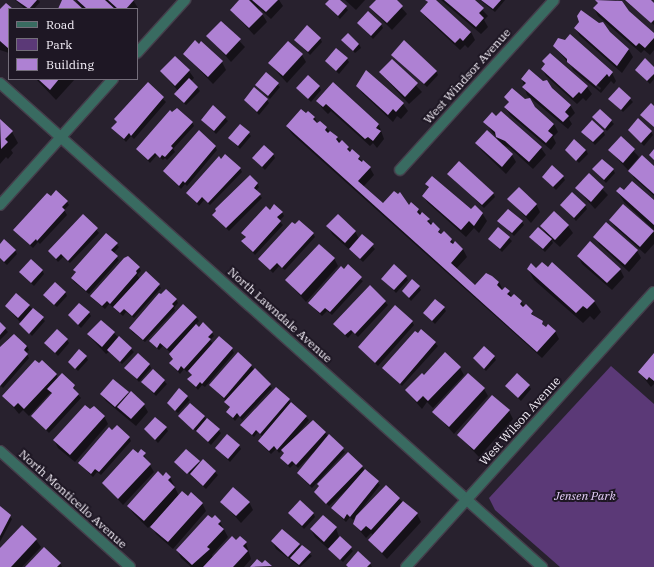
<!DOCTYPE html>
<html>
<head>
<meta charset="utf-8">
<style>
	body { margin:0 }
	#map { position:relative; width:654px; height:567px; overflow:hidden; background:#28212e; font-family:"IBM Plex Serif",serif }
	div>[style] { position:absolute }
	.green>* { inset:0; background:#5b3977 }
	.shadow>* { inset:0; background:#0007 }
	.building>* { inset:0; background:#ae81d3 }
	.roads { filter:drop-shadow(1px 0 #453e4b) drop-shadow(-1px 0 #453e4b) drop-shadow(0 1px #453e4b) drop-shadow(0 -1px #453e4b) }
	.minor>* { height:10px; margin:-5px; padding:0 5px; transform-origin:5px; border-radius:5px; background:#396b61 }
	span { translate:-50% -50%; white-space:nowrap; text-align:center; line-height:1.15; -webkit-text-stroke:4px #1e1724; paint-order:stroke }
	.street-label { font-size:12px; color:#f6f1fa }
	.park-label { font-size:12px; color:#e5cff9; font-style:italic }
	.legend { position:absolute; left:8px; top:8px; width:130px; height:72px; box-sizing:border-box; background:#1e1724; border:1px solid #746e7a; margin:0; padding:5px 7px; list-style:none; font-size:12px; color:#f6f1fa }
	.legend li { display:flex; align-items:center; gap:8px; height:20px }
	.legend b { width:20px; border:1px solid #746e7a }
</style>
</head>
<body>
<div id="map">
	<div class="green">
		<div style="clip-path:polygon(611px 366px,654px 404px,654px 567px,560px 567px,495px 510px,489px 498px)"></div>
	</div>
	<div class="shadow">
		<div style="clip-path:polygon(15px 0,38px 0,40px 2px,34px 9px,25px 9px)"></div>
		<div style="clip-path:polygon(63px 0,72px 0,80px 7px,76px 0,133px 0,138px 8px,60px 9px)"></div>
		<div style="clip-path:polygon(240px 0,279px 0,283px 6px,271px 19px,258px 7px,267px 22px,254px 35px,231px 10px)"></div>
		<div style="clip-path:polygon(330px 0,338px 0,348px 10px,340px 19px,326px 4px)"></div>
		<div style="clip-path:polygon(345px 0,365px 0,356px 10px)"></div>
		<div style="clip-path:polygon(377px 0,395px 0,407px 14px,392px 30px,370px 8px)"></div>
		<div style="clip-path:polygon(427px 0,435px 0,471px 32px,475px 40px,468px 48px,465px 45px,460px 50px,426px 18px,421px 11px,428px 3px)"></div>
		<div style="clip-path:polygon(441px 0,473px 0,488px 16px,484px 20px,488px 27px,481px 34px)"></div>
		<div style="clip-path:polygon(480px 0,505px 0,495px 12px)"></div>
		<div style="clip-path:polygon(596px 0,616px 0,654px 34px,654px 50px,650px 55px,644px 50px,641px 53px,598px 16px,594px 8px,598px 4px)"></div>
		<div style="clip-path:polygon(624px 0,649px 0,654px 4px,654px 25px)"></div>
		<div style="clip-path:polygon(6px 4px,11px 9px,9px 9px,9px 53px,0 50px,0 11px)"></div>
		<div style="clip-path:polygon(221px 22px,245px 47px,231px 62px,208px 36px)"></div>
		<div style="clip-path:polygon(581px 22px,609px 33px,629px 50px,633px 57px,622px 73px,580px 36px,575px 28px)"></div>
		<div style="clip-path:polygon(358px 23px,381px 24px,383px 28px,373px 39px)"></div>
		<div style="clip-path:polygon(320px 38px,322px 42px,310px 55px,295px 40px)"></div>
		<div style="clip-path:polygon(343px 40px,359px 44px,361px 48px,355px 53px)"></div>
		<div style="clip-path:polygon(201px 43px,222px 62px,226px 70px,213px 84px,184px 54px)"></div>
		<div style="clip-path:polygon(554px 46px,612px 73px,616px 81px,614px 84px,611px 81px,601px 93px,573px 70px,571px 66px,600px 90px,601px 88px,570px 65px)"></div>
		<div style="clip-path:polygon(550px 54px,587px 87px,592px 94px,586px 101px,583px 98px,577px 104px,546px 76px,542px 69px,545px 65px,543px 61px)"></div>
		<div style="clip-path:polygon(302px 55px,306px 62px,287px 83px,269px 63px)"></div>
		<div style="clip-path:polygon(392px 55px,436px 71px,438px 75px,427px 87px)"></div>
		<div style="clip-path:polygon(175px 57px,189px 71px,194px 78px,191px 81px,200px 91px,186px 105px,177px 97px,175px 94px,178px 91px,162px 72px)"></div>
		<div style="clip-path:polygon(347px 59px,349px 62px,339px 74px,326px 61px)"></div>
		<div style="clip-path:polygon(392px 60px,422px 92px,409px 104px,380px 73px)"></div>
		<div style="clip-path:polygon(654px 68px,654px 79px,650px 84px,636px 70px)"></div>
		<div style="clip-path:polygon(366px 71px,403px 104px,408px 111px,401px 119px,397px 116px,393px 122px,362px 93px,357px 86px)"></div>
		<div style="clip-path:polygon(266px 74px,280px 87px,270px 99px,256px 85px)"></div>
		<div style="clip-path:polygon(36px 79px,75px 79px,56px 100px)"></div>
		<div style="clip-path:polygon(522px 79px,551px 89px,570px 105px,575px 113px,569px 119px,572px 124px,568px 129px,527px 95px)"></div>
		<div style="clip-path:polygon(148px 84px,166px 102px,134px 139px,131px 136px,126px 142px,113px 128px,117px 123px,115px 119px)"></div>
		<div style="clip-path:polygon(333px 84px,379px 125px,384px 139px,377px 148px,373px 143px,370px 146px,331px 111px,328px 114px,322px 108px,318px 101px)"></div>
		<div style="clip-path:polygon(319px 86px,321px 90px,311px 102px,297px 88px)"></div>
		<div style="clip-path:polygon(619px 88px,633px 102px,623px 112px,610px 99px)"></div>
		<div style="clip-path:polygon(505px 97px,534px 108px,554px 124px,558px 132px,553px 137px,556px 143px,551px 150px,510px 115px,505px 107px,509px 103px)"></div>
		<div style="clip-path:polygon(245px 100px,267px 100px,269px 103px,259px 115px)"></div>
		<div style="clip-path:polygon(214px 107px,228px 121px,216px 134px,202px 120px)"></div>
		<div style="clip-path:polygon(302px 110px,315px 118px,318px 124px,326px 128px,370px 168px,374px 175px,363px 187px,383px 204px,418px 210px,442px 234px,463px 249px,467px 257px,456px 269px,475px 286px,499px 282px,503px 290px,509px 291px,512px 297px,521px 302px,546px 328px,555px 331px,559px 339px,542px 358px,292px 134px,287px 127px)"></div>
		<div style="clip-path:polygon(600px 110px,614px 124px,607px 131px,593px 117px)"></div>
		<div style="clip-path:polygon(0 121px,12px 132px,18px 143px,11px 150px,13px 153px,8px 159px,6px 157px,0 164px)"></div>
		<div style="clip-path:polygon(192px 122px,194px 126px,173px 149px,175px 152px,167px 160px,165px 158px,163px 160px,157px 155px,150px 163px,137px 149px)"></div>
		<div style="clip-path:polygon(485px 122px,541px 148px,546px 155px,533px 169px,510px 148px,501px 144px)"></div>
		<div style="clip-path:polygon(240px 125px,251px 136px,240px 149px,229px 138px)"></div>
		<div style="clip-path:polygon(603px 131px,605px 135px,595px 145px,582px 132px)"></div>
		<div style="clip-path:polygon(629px 131px,651px 132px,653px 135px,644px 146px)"></div>
		<div style="clip-path:polygon(621px 138px,639px 157px,628px 170px,609px 150px)"></div>
		<div style="clip-path:polygon(477px 143px,512px 155px,516px 162px,506px 174px,481px 150px)"></div>
		<div style="clip-path:polygon(215px 146px,217px 150px,187px 186px,185px 184px,181px 189px,164px 171px)"></div>
		<div style="clip-path:polygon(566px 150px,586px 150px,588px 154px,579px 163px)"></div>
		<div style="clip-path:polygon(273px 154px,275px 158px,265px 170px,253px 158px)"></div>
		<div style="clip-path:polygon(654px 167px,654px 196px,634px 178px,630px 171px)"></div>
		<div style="clip-path:polygon(240px 168px,242px 172px,210px 205px,204px 200px,199px 206px,187px 193px)"></div>
		<div style="clip-path:polygon(593px 169px,613px 170px,615px 173px,606px 183px)"></div>
		<div style="clip-path:polygon(448px 174px,493px 193px,495px 197px,484px 208px)"></div>
		<div style="clip-path:polygon(589px 175px,608px 195px,595px 209px,576px 188px)"></div>
		<div style="clip-path:polygon(543px 177px,563px 177px,565px 180px,556px 190px)"></div>
		<div style="clip-path:polygon(257px 184px,259px 187px,256px 191px,262px 198px,229px 231px,214px 216px)"></div>
		<div style="clip-path:polygon(426px 184px,471px 211px,482px 213px,487px 221px,479px 233px,474px 228px,466px 237px,428px 203px,423px 196px,429px 189px)"></div>
		<div style="clip-path:polygon(617px 191px,654px 203px,654px 230px,624px 202px)"></div>
		<div style="clip-path:polygon(51px 197px,67px 202px,69px 205px,64px 210px,67px 215px,40px 244px,38px 242px,33px 248px,14px 230px)"></div>
		<div style="clip-path:polygon(509px 199px,536px 204px,540px 212px,531px 223px)"></div>
		<div style="clip-path:polygon(562px 205px,585px 205px,587px 209px,576px 221px)"></div>
		<div style="clip-path:polygon(624px 205px,654px 233px,654px 244px,645px 254px,615px 227px,610px 220px)"></div>
		<div style="clip-path:polygon(270px 211px,282px 212px,284px 216px,279px 221px,283px 225px,255px 255px,243px 242px,246px 238px,243px 233px)"></div>
		<div style="clip-path:polygon(83px 215px,99px 233px,70px 263px,63px 257px,58px 262px,49px 251px)"></div>
		<div style="clip-path:polygon(499px 221px,522px 222px,524px 225px,514px 236px)"></div>
		<div style="clip-path:polygon(328px 226px,355px 231px,359px 239px,362px 236px,375px 249px,363px 262px,332px 234px)"></div>
		<div style="clip-path:polygon(541px 226px,568px 226px,573px 233px,560px 247px,551px 239px,553px 243px,545px 252px,530px 237px,546px 234px)"></div>
		<div style="clip-path:polygon(498px 228px,512px 241px,502px 252px,489px 239px)"></div>
		<div style="clip-path:polygon(106px 234px,119px 247px,113px 254px,119px 260px,89px 294px,74px 282px,72px 278px,76px 273px,74px 270px)"></div>
		<div style="clip-path:polygon(313px 234px,315px 237px,285px 270px,279px 266px,273px 273px,260px 260px)"></div>
		<div style="clip-path:polygon(595px 237px,637px 251px,641px 258px,629px 272px,599px 244px)"></div>
		<div style="clip-path:polygon(0 245px,15px 250px,17px 254px,7px 265px,0 259px)"></div>
		<div style="clip-path:polygon(578px 256px,620px 269px,624px 277px,612px 290px,582px 264px)"></div>
		<div style="clip-path:polygon(334px 258px,338px 266px,306px 302px,287px 281px)"></div>
		<div style="clip-path:polygon(139px 267px,141px 271px,137px 275px,140px 279px,146px 272px,161px 288px,134px 318px,126px 312px,123px 316px,109px 304px,105px 309px,93px 299px,91px 296px)"></div>
		<div style="clip-path:polygon(528px 269px,536px 270px,594px 301px,601px 312px,594px 320px,590px 316px,583px 323px,534px 280px)"></div>
		<div style="clip-path:polygon(42px 270px,44px 274px,34px 286px,20px 273px)"></div>
		<div style="clip-path:polygon(344px 270px,363px 281px,332px 315px,327px 311px,322px 316px,309px 303px)"></div>
		<div style="clip-path:polygon(406px 277px,408px 280px,396px 293px,383px 279px)"></div>
		<div style="clip-path:polygon(370px 287px,388px 305px,358px 337px,353px 332px,348px 338px,334px 324px)"></div>
		<div style="clip-path:polygon(419px 287px,421px 290px,411px 301px,403px 291px)"></div>
		<div style="clip-path:polygon(65px 292px,67px 296px,57px 307px,46px 298px)"></div>
		<div style="clip-path:polygon(176px 299px,178px 303px,174px 308px,175px 310px,145px 342px,132px 332px,130px 328px)"></div>
		<div style="clip-path:polygon(6px 306px,29px 306px,45px 321px,32px 336px)"></div>
		<div style="clip-path:polygon(444px 308px,446px 311px,435px 324px,424px 313px)"></div>
		<div style="clip-path:polygon(89px 313px,91px 316px,81px 328px,69px 316px)"></div>
		<div style="clip-path:polygon(197px 318px,199px 321px,195px 325px,212px 333px,214px 336px,210px 340px,213px 344px,232px 349px,234px 353px,205px 387px,202px 385px,198px 390px,189px 380px,192px 376px,188px 370px,187px 372px,184px 369px,180px 374px,170px 363px,174px 360px,171px 353px,163px 346px,159px 350px,150px 341px)"></div>
		<div style="clip-path:polygon(101px 321px,134px 352px,122px 364px,109px 352px,106px 354px,88px 335px)"></div>
		<div style="clip-path:polygon(412px 322px,414px 325px,378px 366px,359px 347px)"></div>
		<div style="clip-path:polygon(0 323px,8px 332px,0 340px)"></div>
		<div style="clip-path:polygon(421px 330px,438px 346px,402px 386px,383px 368px)"></div>
		<div style="clip-path:polygon(9px 338px,27px 346px,29px 350px,26px 353px,29px 358px,3px 388px,0 385px,0 349px)"></div>
		<div style="clip-path:polygon(67px 340px,69px 343px,58px 356px,46px 343px)"></div>
		<div style="clip-path:polygon(654px 355px,654px 384px,651px 387px,639px 372px)"></div>
		<div style="clip-path:polygon(86px 357px,88px 360px,78px 371px,69px 362px)"></div>
		<div style="clip-path:polygon(494px 357px,496px 360px,486px 371px,474px 359px)"></div>
		<div style="clip-path:polygon(149px 364px,151px 368px,139px 382px,126px 368px)"></div>
		<div style="clip-path:polygon(251px 366px,272px 388px,242px 420px,239px 416px,235px 421px,227px 412px,230px 408px,226px 401px,210px 385px)"></div>
		<div style="clip-path:polygon(460px 368px,464px 375px,433px 408px,427px 402px,422px 409px,406px 391px,424px 377px)"></div>
		<div style="clip-path:polygon(153px 371px,167px 384px,156px 396px,142px 382px)"></div>
		<div style="clip-path:polygon(56px 374px,58px 378px,74px 386px,75px 391px,81px 398px,49px 433px,32px 416px,52px 394px,50px 393px,29px 416px,23px 410px,19px 414px,4px 396px)"></div>
		<div style="clip-path:polygon(506px 386px,529px 386px,531px 389px,521px 401px)"></div>
		<div style="clip-path:polygon(276px 388px,309px 420px,290px 443px,325px 433px,345px 452px,312px 488px,298px 474px,327px 439px,298px 468px,294px 464px,290px 468px,281px 458px,285px 454px,282px 450px,279px 453px,276px 449px,271px 454px,259px 442px,263px 437px,258px 432px,254px 437px,242px 425px)"></div>
		<div style="clip-path:polygon(484px 389px,488px 396px,454px 434px,434px 412px)"></div>
		<div style="clip-path:polygon(180px 390px,190px 400px,178px 413px,170px 406px)"></div>
		<div style="clip-path:polygon(128px 393px,144px 405px,148px 412px,136px 426px,106px 401px,101px 394px)"></div>
		<div style="clip-path:polygon(492px 396px,509px 411px,513px 419px,479px 457px,458px 435px)"></div>
		<div style="clip-path:polygon(90px 411px,104px 416px,108px 424px,75px 462px,58px 448px,54px 440px)"></div>
		<div style="clip-path:polygon(180px 416px,204px 417px,221px 433px,211px 445px)"></div>
		<div style="clip-path:polygon(166px 428px,168px 431px,158px 443px,145px 429px)"></div>
		<div style="clip-path:polygon(112px 432px,129px 437px,131px 441px,101px 475px,97px 472px,93px 477px,79px 463px)"></div>
		<div style="clip-path:polygon(239px 446px,241px 449px,230px 462px,216px 448px)"></div>
		<div style="clip-path:polygon(141px 450px,154px 472px,123px 505px,103px 483px)"></div>
		<div style="clip-path:polygon(348px 453px,380px 485px,353px 520px,350px 517px,346px 522px,332px 508px,353px 484px,329px 506px,315px 492px)"></div>
		<div style="clip-path:polygon(203px 461px,218px 475px,206px 489px,176px 462px,199px 462px,200px 464px)"></div>
		<div style="clip-path:polygon(163px 477px,170px 477px,179px 496px,202px 503px,206px 511px,173px 549px,156px 534px,151px 525px,148px 528px,133px 513px,128px 506px)"></div>
		<div style="clip-path:polygon(399px 499px,417px 514px,421px 522px,387px 559px,369px 540px,373px 535px,371px 533px,366px 538px,354px 524px)"></div>
		<div style="clip-path:polygon(222px 502px,249px 502px,253px 510px,241px 523px)"></div>
		<div style="clip-path:polygon(0 507px,12px 519px,0 542px)"></div>
		<div style="clip-path:polygon(313px 513px,315px 517px,304px 529px,290px 514px)"></div>
		<div style="clip-path:polygon(323px 516px,336px 528px,339px 537px,353px 551px,343px 562px,315px 537px,311px 530px)"></div>
		<div style="clip-path:polygon(212px 520px,220px 522px,228px 537px,212px 555px,213px 558px,236px 541px,246px 543px,251px 559px,244px 567px,191px 567px,181px 558px,177px 550px)"></div>
		<div style="clip-path:polygon(36px 540px,41px 547px,22px 567px,0 567px,0 550px)"></div>
		<div style="clip-path:polygon(272px 541px,299px 545px,312px 556px,300px 567px,276px 549px)"></div>
		<div style="clip-path:polygon(257px 560px,262px 564px,265px 562px,271px 567px,251px 567px)"></div>
		<div style="clip-path:polygon(60px 563px,62px 567px,27px 567px)"></div>
		<div style="clip-path:polygon(370px 564px,372px 567px,347px 565px)"></div>
	</div>
	<div class="building">
		<div style="clip-path:polygon(16px 0,37px 0,29px 9px)"></div>
		<div style="clip-path:polygon(62px 0,73px 0,83px 9px,58px 9px)"></div>
		<div style="clip-path:polygon(77px 0,105px 0,115px 9px,87px 9px)"></div>
		<div style="clip-path:polygon(108px 0,134px 0,126px 9px,118px 9px)"></div>
		<div style="clip-path:polygon(239px 0,249px 0,263px 14px,249px 28px,230px 10px)"></div>
		<div style="clip-path:polygon(252px 0,278px 0,266px 12px)"></div>
		<div style="clip-path:polygon(329px 0,340px 0,347px 6px,338px 16px,325px 4px)"></div>
		<div style="clip-path:polygon(376px 0,397px 0,403px 6px,387px 23px,369px 7px)"></div>
		<div style="clip-path:polygon(425px 0,436px 0,471px 32px,463px 41px,460px 38px,455px 43px,420px 11px,428px 2px)"></div>
		<div style="clip-path:polygon(444px 0,475px 0,484px 8px,479px 13px,484px 18px,476px 27px)"></div>
		<div style="clip-path:polygon(481px 0,501px 0,493px 9px)"></div>
		<div style="clip-path:polygon(595px 0,622px 1px,629px 11px,654px 33px,654px 38px,645px 48px,639px 43px,636px 46px,593px 8px,598px 3px)"></div>
		<div style="clip-path:polygon(625px 0,651px 0,654px 3px,654px 20px,651px 23px)"></div>
		<div style="clip-path:polygon(6px 3px,13px 9px,9px 9px,9px 49px,0 41px,0 9px)"></div>
		<div style="clip-path:polygon(581px 10px,599px 23px,603px 22px,610px 32px,629px 49px,617px 66px,574px 28px,579px 22px,577px 16px)"></div>
		<div style="clip-path:polygon(368px 11px,382px 24px,371px 36px,357px 23px)"></div>
		<div style="clip-path:polygon(221px 21px,241px 39px,226px 55px,206px 36px)"></div>
		<div style="clip-path:polygon(307px 25px,321px 38px,308px 52px,294px 40px)"></div>
		<div style="clip-path:polygon(348px 33px,359px 44px,353px 51px,341px 40px)"></div>
		<div style="clip-path:polygon(570px 34px,613px 72px,609px 77px,607px 74px,596px 86px,567px 62px,567px 59px,553px 46px,558px 38px,565px 40px)"></div>
		<div style="clip-path:polygon(195px 40px,199px 44px,201px 41px,223px 61px,208px 77px,183px 54px)"></div>
		<div style="clip-path:polygon(404px 40px,437px 71px,424px 84px,391px 55px)"></div>
		<div style="clip-path:polygon(288px 41px,303px 54px,283px 76px,268px 63px)"></div>
		<div style="clip-path:polygon(336px 48px,348px 58px,336px 71px,325px 61px)"></div>
		<div style="clip-path:polygon(550px 53px,588px 86px,581px 94px,579px 92px,573px 98px,541px 69px,545px 64px,542px 61px)"></div>
		<div style="clip-path:polygon(175px 56px,190px 70px,175px 86px,160px 71px)"></div>
		<div style="clip-path:polygon(645px 58px,654px 67px,654px 74px,647px 81px,635px 70px)"></div>
		<div style="clip-path:polygon(392px 59px,418px 83px,405px 97px,379px 72px)"></div>
		<div style="clip-path:polygon(529px 69px,543px 81px,547px 80px,552px 88px,571px 105px,565px 112px,569px 116px,563px 122px,522px 87px,526px 83px,521px 79px)"></div>
		<div style="clip-path:polygon(366px 70px,404px 103px,396px 112px,393px 109px,388px 115px,356px 86px)"></div>
		<div style="clip-path:polygon(266px 72px,279px 83px,268px 96px,255px 85px)"></div>
		<div style="clip-path:polygon(308px 75px,320px 86px,308px 99px,296px 88px)"></div>
		<div style="clip-path:polygon(189px 78px,198px 87px,184px 103px,174px 94px)"></div>
		<div style="clip-path:polygon(38px 79px,59px 79px,50px 90px)"></div>
		<div style="clip-path:polygon(148px 82px,164px 97px,131px 136px,129px 133px,124px 139px,111px 128px,117px 122px,114px 119px)"></div>
		<div style="clip-path:polygon(333px 82px,379px 124px,376px 128px,381px 131px,373px 141px,368px 137px,365px 139px,326px 104px,323px 107px,316px 101px)"></div>
		<div style="clip-path:polygon(254px 87px,268px 99px,257px 112px,244px 100px)"></div>
		<div style="clip-path:polygon(619px 87px,631px 98px,621px 110px,608px 99px)"></div>
		<div style="clip-path:polygon(512px 88px,525px 99px,530px 98px,535px 107px,554px 124px,548px 131px,553px 135px,546px 143px,504px 107px,509px 102px,504px 97px)"></div>
		<div style="clip-path:polygon(651px 103px,654px 106px,654px 127px,640px 115px)"></div>
		<div style="clip-path:polygon(213px 105px,226px 117px,214px 131px,201px 120px)"></div>
		<div style="clip-path:polygon(177px 108px,193px 122px,171px 146px,173px 148px,165px 157px,162px 155px,160px 158px,155px 153px,148px 160px,136px 149px,170px 110px,172px 112px)"></div>
		<div style="clip-path:polygon(301px 109px,306px 113px,308px 111px,315px 117px,313px 119px,317px 123px,320px 121px,327px 127px,325px 130px,328px 133px,330px 131px,338px 137px,336px 139px,339px 143px,342px 140px,349px 147px,347px 149px,350px 152px,352px 149px,360px 156px,358px 159px,362px 162px,363px 160px,371px 167px,358px 181px,383px 203px,394px 191px,398px 194px,400px 192px,409px 205px,411px 202px,419px 209px,417px 212px,420px 215px,422px 212px,430px 219px,427px 221px,431px 225px,433px 222px,440px 229px,438px 232px,441px 234px,444px 231px,452px 239px,450px 242px,453px 244px,455px 241px,463px 249px,451px 263px,475px 285px,486px 273px,492px 276px,499px 282px,497px 285px,502px 290px,505px 287px,510px 291px,507px 294px,511px 297px,514px 294px,522px 301px,520px 304px,523px 307px,526px 304px,533px 311px,531px 314px,543px 321px,542px 324px,546px 327px,548px 324px,556px 331px,537px 352px,286px 126px)"></div>
		<div style="clip-path:polygon(600px 109px,612px 120px,605px 129px,592px 117px)"></div>
		<div style="clip-path:polygon(501px 111px,542px 147px,529px 162px,505px 141px,496px 137px,495px 132px,483px 122px,492px 112px,496px 116px)"></div>
		<div style="clip-path:polygon(638px 118px,652px 131px,641px 143px,628px 130px)"></div>
		<div style="clip-path:polygon(0 119px,13px 131px,5px 139px,8px 142px,1px 149px)"></div>
		<div style="clip-path:polygon(592px 120px,604px 131px,593px 142px,581px 132px)"></div>
		<div style="clip-path:polygon(240px 124px,250px 132px,238px 146px,228px 138px)"></div>
		<div style="clip-path:polygon(199px 130px,216px 146px,185px 183px,183px 181px,179px 186px,163px 171px)"></div>
		<div style="clip-path:polygon(487px 130px,513px 154px,502px 167px,475px 143px)"></div>
		<div style="clip-path:polygon(621px 136px,635px 149px,623px 163px,608px 150px)"></div>
		<div style="clip-path:polygon(574px 139px,586px 150px,576px 161px,565px 150px)"></div>
		<div style="clip-path:polygon(264px 145px,274px 154px,262px 167px,252px 158px)"></div>
		<div style="clip-path:polygon(654px 149px,654px 160px,649px 155px)"></div>
		<div style="clip-path:polygon(225px 154px,241px 168px,208px 203px,202px 197px,197px 203px,186px 193px,219px 156px,221px 159px)"></div>
		<div style="clip-path:polygon(642px 155px,654px 166px,654px 194px,628px 171px)"></div>
		<div style="clip-path:polygon(602px 159px,614px 169px,604px 180px,592px 169px)"></div>
		<div style="clip-path:polygon(459px 161px,494px 193px,482px 205px,447px 174px)"></div>
		<div style="clip-path:polygon(552px 165px,564px 176px,553px 187px,542px 177px)"></div>
		<div style="clip-path:polygon(589px 173px,604px 187px,591px 202px,575px 188px)"></div>
		<div style="clip-path:polygon(250px 175px,258px 183px,254px 188px,261px 194px,226px 228px,212px 215px,216px 211px,215px 209px)"></div>
		<div style="clip-path:polygon(432px 176px,471px 209px,475px 205px,483px 213px,474px 226px,469px 221px,461px 230px,422px 196px,429px 187px,425px 184px)"></div>
		<div style="clip-path:polygon(632px 181px,654px 200px,654px 225px,616px 191px,620px 187px,624px 190px)"></div>
		<div style="clip-path:polygon(519px 187px,537px 204px,526px 216px,507px 199px)"></div>
		<div style="clip-path:polygon(56px 190px,68px 201px,62px 207px,65px 210px,37px 241px,36px 239px,30px 245px,13px 230px,47px 193px,51px 196px)"></div>
		<div style="clip-path:polygon(572px 192px,586px 205px,574px 218px,560px 205px)"></div>
		<div style="clip-path:polygon(274px 204px,283px 212px,277px 217px,281px 221px,253px 252px,241px 241px,246px 237px,241px 233px,266px 206px,270px 210px)"></div>
		<div style="clip-path:polygon(623px 204px,654px 231px,640px 247px,609px 220px)"></div>
		<div style="clip-path:polygon(508px 209px,523px 221px,512px 233px,497px 221px)"></div>
		<div style="clip-path:polygon(554px 211px,569px 225px,555px 240px,540px 226px)"></div>
		<div style="clip-path:polygon(83px 214px,98px 228px,68px 261px,61px 254px,56px 259px,48px 251px)"></div>
		<div style="clip-path:polygon(338px 214px,356px 231px,345px 243px,326px 226px)"></div>
		<div style="clip-path:polygon(299px 220px,314px 233px,282px 268px,277px 263px,270px 270px,258px 259px,292px 222px,295px 224px)"></div>
		<div style="clip-path:polygon(606px 222px,638px 250px,625px 265px,593px 237px)"></div>
		<div style="clip-path:polygon(498px 227px,510px 237px,500px 249px,488px 239px)"></div>
		<div style="clip-path:polygon(538px 227px,552px 239px,543px 249px,529px 237px)"></div>
		<div style="clip-path:polygon(106px 233px,118px 243px,111px 250px,118px 256px,86px 291px,71px 278px,76px 272px,73px 270px)"></div>
		<div style="clip-path:polygon(362px 234px,374px 244px,360px 259px,349px 249px)"></div>
		<div style="clip-path:polygon(4px 239px,16px 250px,4px 262px,0 258px,0 244px)"></div>
		<div style="clip-path:polygon(590px 241px,621px 269px,607px 283px,577px 256px)"></div>
		<div style="clip-path:polygon(319px 244px,335px 258px,301px 295px,285px 280px)"></div>
		<div style="clip-path:polygon(128px 256px,140px 267px,136px 271px,137px 273px,110px 304px,107px 301px,102px 306px,90px 296px,124px 258px)"></div>
		<div style="clip-path:polygon(31px 259px,43px 270px,31px 283px,19px 272px)"></div>
		<div style="clip-path:polygon(542px 262px,548px 267px,552px 262px,595px 301px,587px 309px,583px 306px,576px 313px,527px 269px,531px 263px,536px 268px)"></div>
		<div style="clip-path:polygon(348px 264px,362px 277px,330px 312px,325px 308px,320px 313px,308px 303px,341px 266px,344px 269px)"></div>
		<div style="clip-path:polygon(394px 264px,407px 276px,394px 290px,381px 279px)"></div>
		<div style="clip-path:polygon(146px 271px,160px 284px,132px 316px,124px 309px,120px 313px,113px 307px)"></div>
		<div style="clip-path:polygon(412px 279px,420px 286px,409px 298px,402px 291px)"></div>
		<div style="clip-path:polygon(55px 282px,66px 292px,54px 305px,43px 295px)"></div>
		<div style="clip-path:polygon(370px 285px,386px 301px,355px 334px,351px 330px,345px 335px,333px 324px)"></div>
		<div style="clip-path:polygon(166px 289px,177px 299px,172px 304px,174px 306px,143px 340px,129px 328px,159px 293px,161px 294px)"></div>
		<div style="clip-path:polygon(16px 293px,30px 305px,18px 318px,5px 306px)"></div>
		<div style="clip-path:polygon(435px 299px,445px 307px,432px 321px,423px 313px)"></div>
		<div style="clip-path:polygon(79px 303px,90px 312px,78px 325px,68px 315px)"></div>
		<div style="clip-path:polygon(183px 304px,197px 317px,167px 349px,160px 343px,157px 348px,149px 341px)"></div>
		<div style="clip-path:polygon(395px 305px,413px 321px,375px 363px,358px 347px)"></div>
		<div style="clip-path:polygon(33px 308px,44px 317px,29px 334px,19px 324px)"></div>
		<div style="clip-path:polygon(101px 320px,115px 332px,102px 347px,87px 334px)"></div>
		<div style="clip-path:polygon(0 322px,6px 328px,0 335px)"></div>
		<div style="clip-path:polygon(203px 322px,213px 332px,208px 337px,211px 339px,184px 369px,181px 366px,178px 371px,169px 363px,173px 359px,169px 354px,196px 324px,199px 327px)"></div>
		<div style="clip-path:polygon(57px 329px,68px 339px,55px 353px,44px 343px)"></div>
		<div style="clip-path:polygon(421px 329px,436px 342px,400px 384px,382px 368px,415px 331px,418px 333px)"></div>
		<div style="clip-path:polygon(14px 334px,27px 346px,24px 350px,28px 354px,0 386px,0 347px)"></div>
		<div style="clip-path:polygon(119px 336px,132px 348px,120px 362px,107px 350px)"></div>
		<div style="clip-path:polygon(219px 336px,233px 348px,202px 384px,200px 382px,196px 387px,187px 379px,192px 375px,188px 371px)"></div>
		<div style="clip-path:polygon(484px 346px,495px 356px,484px 369px,473px 358px)"></div>
		<div style="clip-path:polygon(79px 349px,87px 356px,75px 369px,68px 362px)"></div>
		<div style="clip-path:polygon(238px 352px,252px 365px,224px 398px,209px 385px)"></div>
		<div style="clip-path:polygon(445px 352px,461px 367px,428px 401px,423px 396px,417px 402px,405px 390px,422px 373px,424px 375px)"></div>
		<div style="clip-path:polygon(138px 353px,150px 364px,137px 379px,124px 368px)"></div>
		<div style="clip-path:polygon(654px 353px,654px 381px,649px 377px,647px 380px,638px 372px)"></div>
		<div style="clip-path:polygon(35px 360px,39px 363px,42px 360px,57px 374px,24px 409px,18px 403px,14px 407px,2px 396px)"></div>
		<div style="clip-path:polygon(255px 368px,271px 384px,240px 417px,237px 413px,233px 418px,226px 412px,230px 407px,224px 402px)"></div>
		<div style="clip-path:polygon(153px 369px,165px 380px,154px 393px,141px 382px)"></div>
		<div style="clip-path:polygon(62px 373px,75px 385px,73px 388px,79px 394px,46px 430px,31px 416px,52px 393px,47px 389px)"></div>
		<div style="clip-path:polygon(468px 373px,485px 388px,449px 427px,432px 412px)"></div>
		<div style="clip-path:polygon(517px 373px,530px 385px,518px 398px,505px 386px)"></div>
		<div style="clip-path:polygon(113px 379px,129px 392px,115px 407px,100px 394px)"></div>
		<div style="clip-path:polygon(276px 387px,290px 399px,260px 434px,256px 430px,252px 435px,240px 425px)"></div>
		<div style="clip-path:polygon(179px 388px,188px 396px,175px 411px,167px 403px)"></div>
		<div style="clip-path:polygon(131px 391px,145px 404px,131px 419px,117px 407px)"></div>
		<div style="clip-path:polygon(492px 395px,510px 410px,474px 450px,457px 435px)"></div>
		<div style="clip-path:polygon(291px 402px,307px 416px,277px 450px,274px 446px,269px 451px,258px 441px)"></div>
		<div style="clip-path:polygon(190px 403px,205px 416px,193px 430px,178px 416px)"></div>
		<div style="clip-path:polygon(85px 405px,90px 409px,94px 406px,105px 416px,70px 455px,53px 440px)"></div>
		<div style="clip-path:polygon(155px 417px,167px 427px,155px 440px,144px 429px)"></div>
		<div style="clip-path:polygon(207px 418px,220px 429px,208px 442px,196px 431px)"></div>
		<div style="clip-path:polygon(313px 420px,326px 432px,296px 465px,292px 461px,288px 465px,280px 458px,284px 453px,281px 450px)"></div>
		<div style="clip-path:polygon(117px 425px,130px 437px,99px 472px,95px 469px,91px 474px,78px 463px,109px 427px,112px 430px)"></div>
		<div style="clip-path:polygon(227px 434px,240px 445px,228px 459px,215px 448px)"></div>
		<div style="clip-path:polygon(329px 434px,344px 448px,310px 485px,297px 473px)"></div>
		<div style="clip-path:polygon(133px 449px,138px 453px,141px 449px,146px 453px,143px 456px,151px 464px,118px 499px,102px 483px)"></div>
		<div style="clip-path:polygon(186px 449px,200px 461px,187px 474px,174px 462px)"></div>
		<div style="clip-path:polygon(348px 452px,363px 466px,326px 504px,314px 492px,319px 486px,317px 484px)"></div>
		<div style="clip-path:polygon(203px 459px,216px 471px,203px 486px,190px 474px)"></div>
		<div style="clip-path:polygon(365px 469px,379px 481px,350px 517px,347px 514px,344px 519px,331px 508px)"></div>
		<div style="clip-path:polygon(158px 471px,163px 476px,166px 472px,171px 477px,168px 480px,175px 487px,144px 521px,127px 506px)"></div>
		<div style="clip-path:polygon(386px 485px,400px 498px,371px 530px,366px 526px,361px 531px,353px 524px,356px 516px)"></div>
		<div style="clip-path:polygon(233px 487px,250px 502px,236px 516px,220px 502px)"></div>
		<div style="clip-path:polygon(182px 491px,188px 496px,191px 492px,203px 503px,168px 542px,150px 527px)"></div>
		<div style="clip-path:polygon(300px 500px,314px 513px,302px 526px,288px 513px)"></div>
		<div style="clip-path:polygon(403px 501px,418px 513px,382px 553px,368px 540px)"></div>
		<div style="clip-path:polygon(0 506px,11px 515px,0 536px)"></div>
		<div style="clip-path:polygon(208px 515px,212px 518px,215px 515px,221px 521px,218px 524px,224px 529px,207px 547px,210px 549px,192px 565px,176px 550px)"></div>
		<div style="clip-path:polygon(323px 515px,337px 527px,324px 542px,310px 529px)"></div>
		<div style="clip-path:polygon(22px 525px,37px 539px,11px 567px,0 567px,0 548px)"></div>
		<div style="clip-path:polygon(282px 529px,300px 544px,288px 557px,271px 541px)"></div>
		<div style="clip-path:polygon(232px 536px,236px 540px,240px 536px,247px 542px,243px 546px,248px 551px,233px 567px,203px 567px)"></div>
		<div style="clip-path:polygon(340px 536px,352px 547px,340px 560px,328px 549px)"></div>
		<div style="clip-path:polygon(302px 545px,311px 552px,299px 565px,290px 558px)"></div>
		<div style="clip-path:polygon(44px 547px,61px 563px,57px 567px,25px 567px)"></div>
		<div style="clip-path:polygon(358px 551px,371px 563px,367px 567px,348px 567px,346px 565px)"></div>
		<div style="clip-path:polygon(257px 559px,262px 563px,265px 560px,272px 566px,250px 567px)"></div>
	</div>
	<div class="roads">
		<div class="minor">
			<div style="left:137px;top:53px;width:72px;rotate:-47.8deg"></div>
			<div style="left:0;top:83px;width:727px;rotate:41.76deg"></div>
			<div style="left:400px;top:170px;width:229px;rotate:-47.8deg"></div>
			<div style="left:0;top:205px;width:169px;rotate:-48.1deg"></div>
			<div style="left:0;top:451px;width:174px;rotate:41.7deg"></div>
			<div style="left:406px;top:567px;width:370px;rotate:-48deg"></div>
		</div>
	</div>
	<div class="street-label">
		<span style="left:467px;top:76px;rotate:-48deg">West Windsor Avenue</span>
		<span style="left:280px;top:315px;rotate:42deg">North Lawndale Avenue</span>
		<span style="left:520px;top:421px;rotate:-48deg">West Wilson Avenue</span>
		<span style="left:73px;top:499px;rotate:42deg">North Monticello Avenue</span>
	</div>
	<div class="park-label">
		<span style="left:585px;top:496px">Jensen Park</span>
	</div>
	<ul class="legend">
	<li><b style="height:5px;background:#396b61"></b>Road</li>
	<li><b style="height:11px;background:#5b3977"></b>Park</li>
	<li><b style="height:11px;background:#ae81d3"></b>Building</li>
	</ul>
</div>
</body>
</html>
